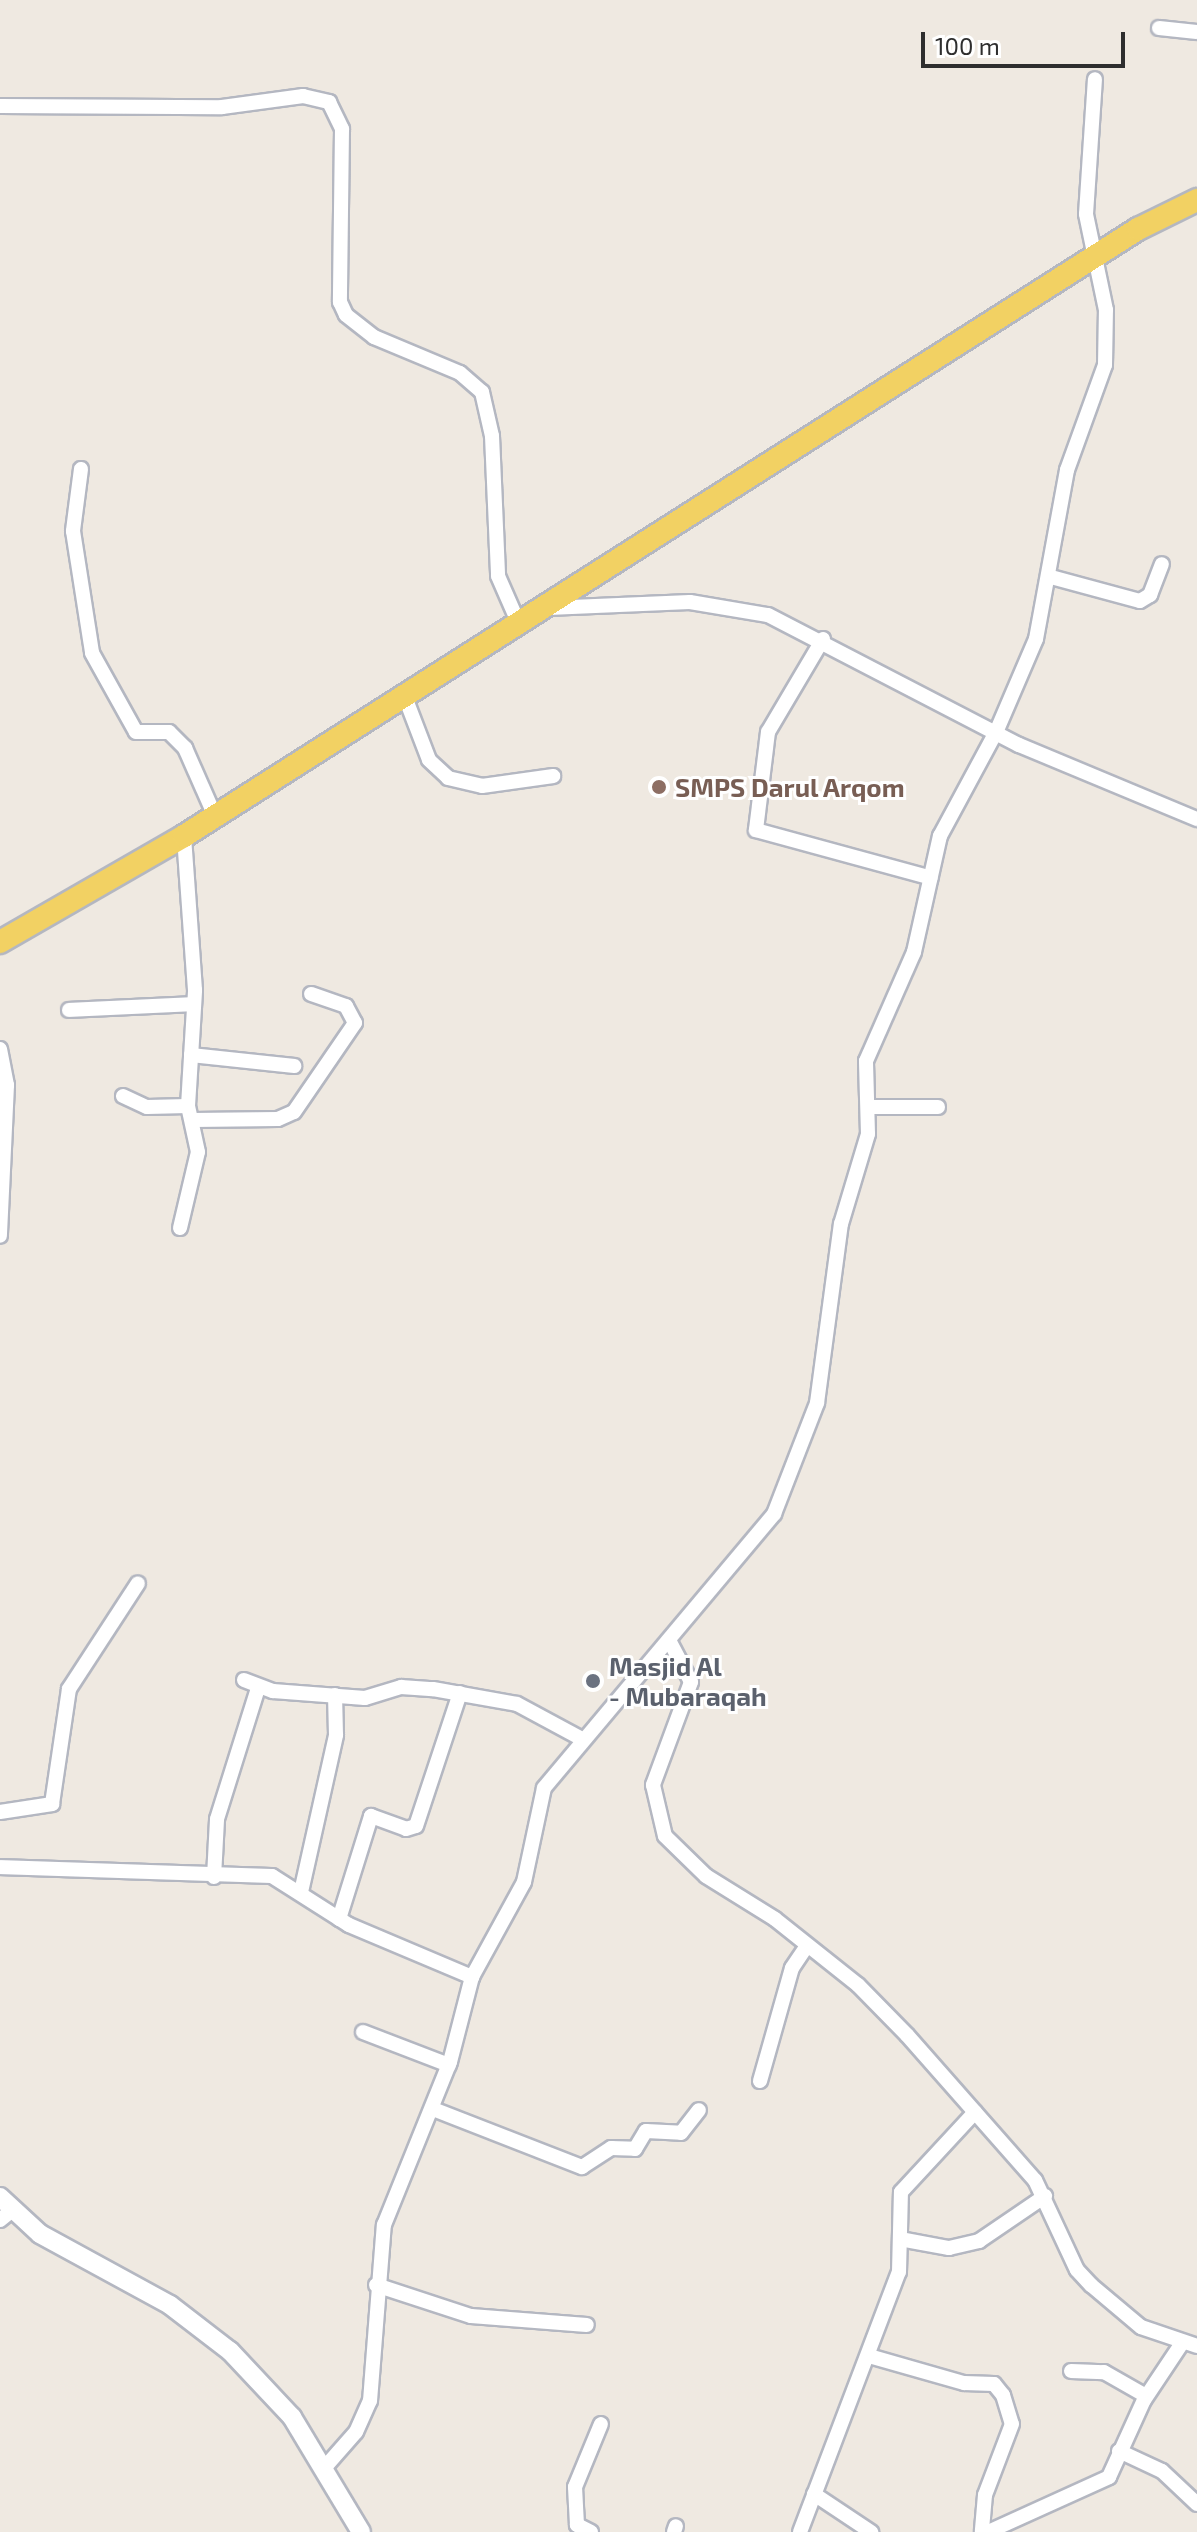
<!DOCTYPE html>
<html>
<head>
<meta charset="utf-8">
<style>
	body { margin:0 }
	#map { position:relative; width:1197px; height:2532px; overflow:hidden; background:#efe9e1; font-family:"Exo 2",sans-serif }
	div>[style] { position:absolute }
	.roads { filter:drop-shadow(2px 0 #b4b7c1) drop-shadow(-2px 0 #b4b7c1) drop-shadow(0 2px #b4b7c1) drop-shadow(0 -2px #b4b7c1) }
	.minor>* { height:14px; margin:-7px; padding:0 7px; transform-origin:7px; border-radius:7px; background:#fff }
	.tertiary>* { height:18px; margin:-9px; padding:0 9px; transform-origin:9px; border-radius:9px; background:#fff }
	.primary>* { height:22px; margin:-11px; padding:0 11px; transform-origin:11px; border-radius:11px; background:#f2d163 }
	.dots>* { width:22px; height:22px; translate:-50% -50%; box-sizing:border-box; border:4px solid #fff; border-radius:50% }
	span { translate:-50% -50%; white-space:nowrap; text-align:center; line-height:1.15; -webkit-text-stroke:6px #fff; paint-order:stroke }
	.education-label { font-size:26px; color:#785e54; font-weight:700 }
	.left { translate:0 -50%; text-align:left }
	.worship-label { font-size:26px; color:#5b616d; font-weight:700 }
	.scale { position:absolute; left:921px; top:32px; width:204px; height:36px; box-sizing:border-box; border:4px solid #2e2e2e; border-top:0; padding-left:10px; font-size:24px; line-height:28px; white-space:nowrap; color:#2e2e2e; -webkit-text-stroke:6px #fff; paint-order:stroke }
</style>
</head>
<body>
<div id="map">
	<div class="roads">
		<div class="minor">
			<div style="left:1159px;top:28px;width:38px;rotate:6deg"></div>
			<div style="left:0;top:106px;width:222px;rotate:0.3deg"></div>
			<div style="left:222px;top:107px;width:82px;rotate:-7.7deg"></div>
			<div style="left:303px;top:96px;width:27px;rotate:13deg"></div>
			<div style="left:329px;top:102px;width:30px;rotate:64deg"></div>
			<div style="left:342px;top:129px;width:173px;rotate:90.7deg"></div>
			<div style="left:340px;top:302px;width:14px;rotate:65deg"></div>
			<div style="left:346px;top:315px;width:36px;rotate:38deg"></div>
			<div style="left:374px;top:337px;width:93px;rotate:22.7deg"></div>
			<div style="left:460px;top:373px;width:29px;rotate:41deg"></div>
			<div style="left:482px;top:392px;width:45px;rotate:77.2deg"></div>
			<div style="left:492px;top:436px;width:140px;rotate:87.5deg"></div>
			<div style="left:498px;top:576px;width:52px;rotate:66.4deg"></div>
			<div style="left:81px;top:469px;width:63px;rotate:97.4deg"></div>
			<div style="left:73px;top:531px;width:123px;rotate:81.1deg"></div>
			<div style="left:92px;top:653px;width:90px;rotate:60.9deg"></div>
			<div style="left:136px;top:732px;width:33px"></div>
			<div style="left:169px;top:732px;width:23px;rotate:45deg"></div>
			<div style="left:185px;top:748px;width:74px;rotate:66.2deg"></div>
			<div style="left:1051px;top:577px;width:92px;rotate:15.1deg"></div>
			<div style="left:1140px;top:601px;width:12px;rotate:-31deg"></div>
			<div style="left:1150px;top:595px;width:33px;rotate:-69deg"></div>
			<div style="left:548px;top:608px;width:142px;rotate:-2.4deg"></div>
			<div style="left:690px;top:602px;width:79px;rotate:9.5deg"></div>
			<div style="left:768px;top:615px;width:283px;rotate:27.4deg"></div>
			<div style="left:1019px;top:745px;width:193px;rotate:22.6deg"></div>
			<div style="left:823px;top:639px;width:108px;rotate:120.6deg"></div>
			<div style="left:768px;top:732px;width:99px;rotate:97deg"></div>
			<div style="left:756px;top:830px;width:181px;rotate:15.3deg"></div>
			<div style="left:405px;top:697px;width:67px;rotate:69.1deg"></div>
			<div style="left:429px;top:760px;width:26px;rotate:43deg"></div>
			<div style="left:448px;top:778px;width:35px;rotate:13deg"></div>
			<div style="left:482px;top:786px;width:72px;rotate:-8deg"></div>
			<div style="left:69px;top:1010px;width:125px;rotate:-2.7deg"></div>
			<div style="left:0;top:1049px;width:37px;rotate:79deg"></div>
			<div style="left:7px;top:1085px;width:151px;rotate:92.7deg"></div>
			<div style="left:191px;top:1055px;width:104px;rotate:6.1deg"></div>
			<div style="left:123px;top:1096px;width:26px;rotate:25deg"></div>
			<div style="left:147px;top:1107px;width:41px;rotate:-1.4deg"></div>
			<div style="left:868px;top:1107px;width:70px"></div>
			<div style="left:193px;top:1120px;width:85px;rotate:-0.7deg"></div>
			<div style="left:278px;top:1119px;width:17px;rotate:-24deg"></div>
			<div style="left:294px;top:1112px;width:108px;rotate:-55.6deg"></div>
			<div style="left:355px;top:1023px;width:19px;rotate:-118deg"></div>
			<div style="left:346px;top:1006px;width:37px;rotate:-161deg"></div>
			<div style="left:180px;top:1228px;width:78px;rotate:-76.7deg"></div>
			<div style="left:198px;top:1152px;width:47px;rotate:-102.3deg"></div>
			<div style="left:188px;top:1106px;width:116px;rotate:-86.5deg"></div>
			<div style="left:195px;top:990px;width:154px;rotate:-94.1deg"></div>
			<div style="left:670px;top:1642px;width:45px;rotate:62.3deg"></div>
			<div style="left:691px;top:1682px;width:110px;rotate:110.3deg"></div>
			<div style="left:653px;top:1785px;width:52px;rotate:76.8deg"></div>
			<div style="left:665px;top:1836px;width:57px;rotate:44.3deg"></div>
			<div style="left:706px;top:1876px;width:81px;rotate:31.9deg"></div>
			<div style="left:775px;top:1919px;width:106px;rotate:38.5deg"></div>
			<div style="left:858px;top:1985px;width:70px;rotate:45.6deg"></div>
			<div style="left:907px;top:2035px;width:193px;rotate:48.6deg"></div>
			<div style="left:1035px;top:2180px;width:99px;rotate:65deg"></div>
			<div style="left:1077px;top:2270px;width:21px;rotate:47deg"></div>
			<div style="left:1091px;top:2285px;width:65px;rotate:40deg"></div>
			<div style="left:1141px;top:2327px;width:59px;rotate:18.7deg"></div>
			<div style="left:244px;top:1680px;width:31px;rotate:21deg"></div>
			<div style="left:273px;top:1691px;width:92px;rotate:4.4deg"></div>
			<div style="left:365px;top:1698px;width:38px;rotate:-17deg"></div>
			<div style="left:401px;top:1687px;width:32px;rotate:4deg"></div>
			<div style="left:433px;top:1689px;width:85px;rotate:10.1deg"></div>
			<div style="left:517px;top:1704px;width:74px;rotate:28.3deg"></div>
			<div style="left:0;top:1812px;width:53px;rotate:-8.7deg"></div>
			<div style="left:52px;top:1804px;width:116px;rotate:-81.6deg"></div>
			<div style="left:69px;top:1689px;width:126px;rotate:-56.9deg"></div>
			<div style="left:0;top:1867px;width:272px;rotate:1.9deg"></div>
			<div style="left:272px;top:1876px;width:91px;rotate:32.5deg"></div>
			<div style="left:349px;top:1925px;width:134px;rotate:22.9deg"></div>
			<div style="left:214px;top:1877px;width:58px;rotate:-87deg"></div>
			<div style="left:217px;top:1819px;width:137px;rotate:-72.6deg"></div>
			<div style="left:301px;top:1892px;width:161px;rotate:-77.4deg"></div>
			<div style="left:336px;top:1735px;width:40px;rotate:-91.4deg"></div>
			<div style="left:339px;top:1919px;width:108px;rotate:-72.7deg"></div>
			<div style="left:371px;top:1816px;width:37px;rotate:20deg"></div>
			<div style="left:406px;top:1829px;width:10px;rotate:-17deg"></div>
			<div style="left:416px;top:1826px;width:140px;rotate:-71.7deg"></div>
			<div style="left:363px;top:2032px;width:92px;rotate:21deg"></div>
			<div style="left:760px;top:2081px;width:117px;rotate:-74.2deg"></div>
			<div style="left:792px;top:1968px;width:27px;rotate:-56deg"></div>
			<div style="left:433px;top:2109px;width:160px;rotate:21.3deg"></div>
			<div style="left:582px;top:2167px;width:35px;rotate:-33deg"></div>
			<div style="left:611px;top:2148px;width:24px;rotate:2deg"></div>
			<div style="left:635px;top:2149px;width:21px;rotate:-59deg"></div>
			<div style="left:646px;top:2131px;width:35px;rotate:3deg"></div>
			<div style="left:681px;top:2133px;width:29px;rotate:-52deg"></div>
			<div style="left:0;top:2220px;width:14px;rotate:-39deg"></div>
			<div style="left:900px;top:2239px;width:50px;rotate:10.4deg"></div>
			<div style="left:949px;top:2248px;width:31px;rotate:-13deg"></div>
			<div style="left:979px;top:2241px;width:80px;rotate:-34.3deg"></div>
			<div style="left:376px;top:2285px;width:100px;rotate:18.1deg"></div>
			<div style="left:471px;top:2316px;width:116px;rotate:4.4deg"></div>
			<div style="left:869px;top:2356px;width:99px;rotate:15.9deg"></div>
			<div style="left:964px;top:2383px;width:30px;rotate:2deg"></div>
			<div style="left:994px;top:2384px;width:14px;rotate:51deg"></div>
			<div style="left:1003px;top:2395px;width:30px;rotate:73deg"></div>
			<div style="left:1012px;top:2424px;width:76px;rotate:110.8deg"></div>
			<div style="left:985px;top:2495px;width:37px;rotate:95deg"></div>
			<div style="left:1071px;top:2371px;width:33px;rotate:2deg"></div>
			<div style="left:1104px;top:2372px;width:48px;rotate:29.7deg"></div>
			<div style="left:1119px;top:2451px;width:47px;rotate:24.9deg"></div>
			<div style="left:1162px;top:2471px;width:48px;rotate:43.3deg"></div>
			<div style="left:326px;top:2466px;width:45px;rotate:-48.6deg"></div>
			<div style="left:356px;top:2432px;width:34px;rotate:-66deg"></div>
			<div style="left:370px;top:2401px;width:177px;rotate:-85.5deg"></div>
			<div style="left:384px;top:2225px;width:176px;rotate:-68deg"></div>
			<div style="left:450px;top:2062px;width:88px;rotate:-75.5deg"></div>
			<div style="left:472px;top:1977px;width:108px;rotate:-61.3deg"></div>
			<div style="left:524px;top:1882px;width:96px;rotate:-78deg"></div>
			<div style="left:544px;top:1788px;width:358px;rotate:-50deg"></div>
			<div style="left:774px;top:1514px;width:119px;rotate:-68.8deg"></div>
			<div style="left:817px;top:1403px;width:181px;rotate:-82.4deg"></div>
			<div style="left:841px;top:1224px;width:94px;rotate:-73.3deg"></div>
			<div style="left:868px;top:1134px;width:73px;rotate:-91.6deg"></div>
			<div style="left:866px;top:1061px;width:119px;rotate:-66.2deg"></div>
			<div style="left:914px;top:952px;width:119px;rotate:-77.4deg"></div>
			<div style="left:940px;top:836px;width:120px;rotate:-61.7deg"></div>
			<div style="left:997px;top:730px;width:99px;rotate:-66.8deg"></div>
			<div style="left:1036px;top:639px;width:172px;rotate:-79.6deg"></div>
			<div style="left:1067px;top:470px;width:112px;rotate:-70.1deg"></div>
			<div style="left:1105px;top:365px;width:55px;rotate:-89deg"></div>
			<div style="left:1106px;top:310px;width:98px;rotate:-101.8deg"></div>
			<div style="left:1086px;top:214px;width:135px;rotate:-86.2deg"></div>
			<div style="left:814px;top:2494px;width:69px;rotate:33.7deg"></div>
			<div style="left:591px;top:2532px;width:16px;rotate:-153deg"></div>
			<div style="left:577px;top:2525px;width:38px;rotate:-93deg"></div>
			<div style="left:575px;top:2487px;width:68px;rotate:-67.6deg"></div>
			<div style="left:674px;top:2532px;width:6px;rotate:-72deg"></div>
			<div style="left:800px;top:2532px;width:278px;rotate:-69.2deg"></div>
			<div style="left:899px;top:2272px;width:80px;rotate:-88.6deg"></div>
			<div style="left:901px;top:2192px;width:109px;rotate:-47.2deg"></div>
			<div style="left:988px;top:2532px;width:133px;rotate:-24.4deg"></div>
			<div style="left:1109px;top:2477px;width:85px;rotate:-65.6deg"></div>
			<div style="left:1144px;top:2400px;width:69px;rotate:-56.3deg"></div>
		</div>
		<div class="tertiary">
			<div style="left:0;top:2197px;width:54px;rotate:42.8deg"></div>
			<div style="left:40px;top:2234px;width:148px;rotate:28.6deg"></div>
			<div style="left:170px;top:2305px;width:76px;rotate:37.5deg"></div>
			<div style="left:230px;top:2351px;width:91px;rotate:46.8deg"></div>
			<div style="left:292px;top:2417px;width:134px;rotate:59deg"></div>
		</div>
		<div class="primary">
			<div style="left:0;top:942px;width:212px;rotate:-29.9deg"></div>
			<div style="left:184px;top:836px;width:1131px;rotate:-32.47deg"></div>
			<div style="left:1138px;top:229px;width:66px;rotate:-26.2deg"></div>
		</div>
	</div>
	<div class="dots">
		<div style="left:659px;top:787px;background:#8d6e63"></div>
		<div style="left:593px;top:1681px;background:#6b7280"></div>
	</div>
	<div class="education-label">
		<span class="left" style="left:675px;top:787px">SMPS Darul Arqom</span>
	</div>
	<div class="worship-label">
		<span class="left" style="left:609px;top:1681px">Masjid Al<br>- Mubaraqah</span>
	</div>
	<div class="scale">100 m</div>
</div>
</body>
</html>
